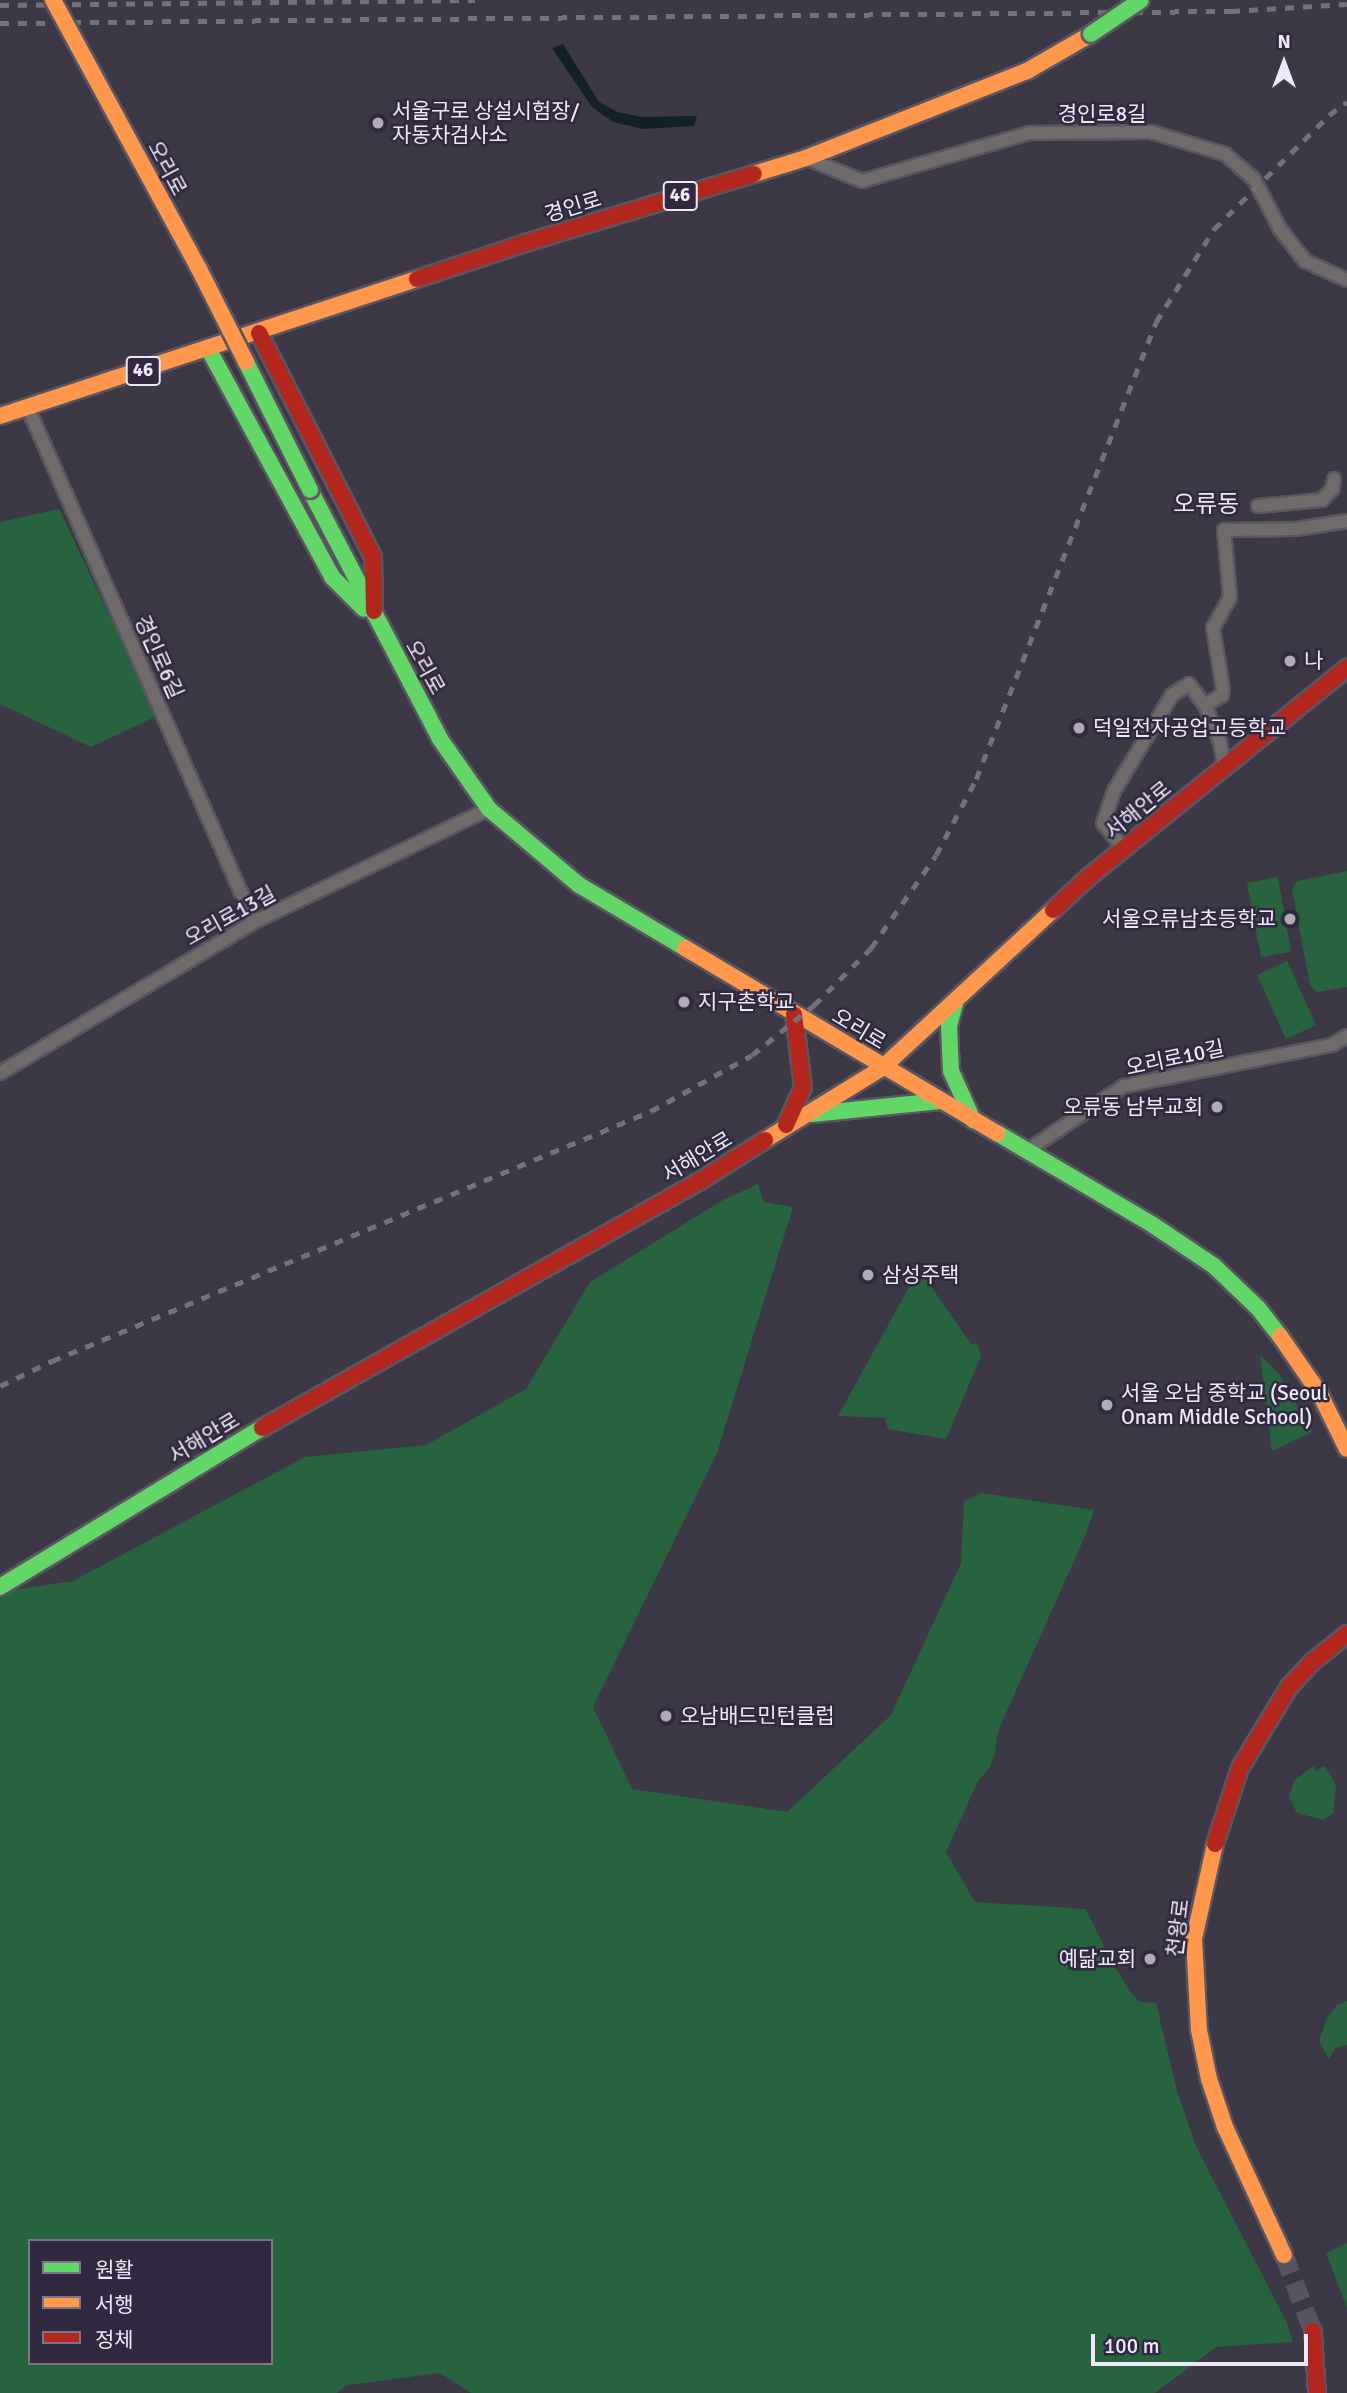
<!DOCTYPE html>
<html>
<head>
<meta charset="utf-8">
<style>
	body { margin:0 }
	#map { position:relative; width:1347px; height:2393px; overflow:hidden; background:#3c3845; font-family:Signika,"Noto Sans KR",sans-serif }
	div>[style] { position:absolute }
	.green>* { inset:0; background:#27633f }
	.water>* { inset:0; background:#132026 }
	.secondary-tunnel>* { height:19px; margin-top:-9.5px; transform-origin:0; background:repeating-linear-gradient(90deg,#575360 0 19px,transparent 0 29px) }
	.roads { filter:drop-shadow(2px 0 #595561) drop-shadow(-2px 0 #595561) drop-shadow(0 2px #595561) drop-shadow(0 -2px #595561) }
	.street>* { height:12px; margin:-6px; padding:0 6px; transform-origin:6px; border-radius:6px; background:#6f6b6a }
	.fast>* { height:16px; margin:-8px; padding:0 8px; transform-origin:8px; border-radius:8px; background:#63d668 }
	.slow>* { height:16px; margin:-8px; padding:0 8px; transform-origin:8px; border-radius:8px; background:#ff974d }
	.jam>* { height:16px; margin:-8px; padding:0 8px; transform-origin:8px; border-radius:8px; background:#b3261e }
	.rail>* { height:4.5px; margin-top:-2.25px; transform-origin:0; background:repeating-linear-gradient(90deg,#757277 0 9px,transparent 0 18px) }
	.bridges { filter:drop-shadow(2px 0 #595561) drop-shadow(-2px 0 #595561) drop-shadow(0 2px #595561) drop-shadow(0 -2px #595561) }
	.fast-bridge>* { height:16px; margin:-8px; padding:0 8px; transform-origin:8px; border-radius:8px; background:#63d668 }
	.slow-bridge>* { height:16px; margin:-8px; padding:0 8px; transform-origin:8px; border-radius:8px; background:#ff974d }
	.dots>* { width:19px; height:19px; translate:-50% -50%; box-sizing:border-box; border:4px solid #30293f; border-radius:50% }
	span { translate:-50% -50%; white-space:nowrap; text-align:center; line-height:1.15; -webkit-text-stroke:5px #30293f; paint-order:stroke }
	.shield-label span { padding:2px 5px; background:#30293f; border:2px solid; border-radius:5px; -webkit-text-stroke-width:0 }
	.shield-label { font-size:19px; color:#eee9f8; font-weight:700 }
	.poi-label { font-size:21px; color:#eee9f8 }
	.left { translate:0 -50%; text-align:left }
	.right { translate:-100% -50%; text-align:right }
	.street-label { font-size:21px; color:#eee9f8 }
	.quarter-label { font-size:24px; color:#eee9f8 }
	.legend { position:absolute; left:28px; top:2239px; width:245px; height:126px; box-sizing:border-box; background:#30293f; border:2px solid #7c7689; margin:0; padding:9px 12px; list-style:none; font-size:21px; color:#eee9f8 }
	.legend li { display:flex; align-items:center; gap:14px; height:35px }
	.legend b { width:35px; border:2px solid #7c7689 }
	.north { position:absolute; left:1249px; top:28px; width:70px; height:70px; -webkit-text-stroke:5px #30293f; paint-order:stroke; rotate:0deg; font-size:19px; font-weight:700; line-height:28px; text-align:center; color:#eee9f8 }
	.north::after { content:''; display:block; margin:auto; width:24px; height:32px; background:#eee9f8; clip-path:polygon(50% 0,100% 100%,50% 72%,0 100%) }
	.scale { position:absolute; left:1091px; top:2334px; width:217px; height:32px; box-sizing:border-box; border:4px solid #eee9f8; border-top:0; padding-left:9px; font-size:21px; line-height:24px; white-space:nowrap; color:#eee9f8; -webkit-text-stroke:5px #30293f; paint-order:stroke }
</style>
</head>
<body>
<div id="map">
	<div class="green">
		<div style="clip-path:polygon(59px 509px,157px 716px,91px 747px,0 704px,0 522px)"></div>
		<div style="clip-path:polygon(1347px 871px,1347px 987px,1317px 992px,1310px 985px,1292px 889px,1297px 881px)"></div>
		<div style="clip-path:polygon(1278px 877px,1291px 952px,1261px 957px,1247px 883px)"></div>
		<div style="clip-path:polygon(1287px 961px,1316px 1025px,1286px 1039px,1257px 975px)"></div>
		<div style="clip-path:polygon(evenodd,758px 1184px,764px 1202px,793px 1207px,717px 1453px,593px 1707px,632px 1789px,787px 1812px,891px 1715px,961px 1563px,964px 1501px,982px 1493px,1094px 1510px,1086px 1534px,998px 1731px,995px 1754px,989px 1769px,978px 1781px,946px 1852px,975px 1902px,1086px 1909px,1107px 1953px,1131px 1993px,1140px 2002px,1156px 2003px,1177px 2091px,1196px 2146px,1287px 2323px,1293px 2342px,1216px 2347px,1155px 2393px,471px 2393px,440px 2373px,347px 2385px,337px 2393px,0 2393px,0 1592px,73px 1581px,305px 1457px,426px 1445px,526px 1389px,590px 1282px,723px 1200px,758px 1184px,30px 2241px,271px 2241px,271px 2363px,30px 2363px,30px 2241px)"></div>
		<div style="clip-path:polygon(919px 1269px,971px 1344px,978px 1345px,981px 1356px,946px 1439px,888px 1429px,885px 1418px,838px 1416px)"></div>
		<div style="clip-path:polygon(1260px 1355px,1279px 1374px,1312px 1432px,1272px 1451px)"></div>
		<div style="clip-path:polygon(1313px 1766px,1316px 1771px,1323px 1766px,1327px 1769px,1336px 1786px,1333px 1813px,1324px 1820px,1297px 1813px,1289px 1797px,1294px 1781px)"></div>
		<div style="clip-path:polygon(1347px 2001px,1347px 2045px,1335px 2048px,1329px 2059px,1319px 2041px,1326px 2020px,1337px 2005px)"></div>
		<div style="clip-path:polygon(1347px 2243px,1347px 2308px,1326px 2253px)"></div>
	</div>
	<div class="water">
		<div style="clip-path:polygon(563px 44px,599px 102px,617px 112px,642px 117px,697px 116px,694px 126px,643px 129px,613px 122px,592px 107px,552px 48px)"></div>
	</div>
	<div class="secondary-tunnel">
		<div style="left:1284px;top:2255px;width:81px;rotate:69.1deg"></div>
	</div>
	<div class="roads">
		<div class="street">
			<div style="left:806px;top:158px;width:61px;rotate:22.3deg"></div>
			<div style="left:862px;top:181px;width:174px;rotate:-16deg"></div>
			<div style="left:1029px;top:133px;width:122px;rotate:-0.5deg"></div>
			<div style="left:1151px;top:132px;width:77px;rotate:16.6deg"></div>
			<div style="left:1225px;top:154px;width:38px;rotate:41deg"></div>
			<div style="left:1254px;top:179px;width:56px;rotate:62.5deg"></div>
			<div style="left:1280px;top:229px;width:41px;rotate:52deg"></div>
			<div style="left:1305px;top:261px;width:46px;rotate:24.3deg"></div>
			<div style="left:28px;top:408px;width:561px;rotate:66.27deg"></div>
			<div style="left:1258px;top:506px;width:64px;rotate:-5.4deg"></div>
			<div style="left:1322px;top:500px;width:16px;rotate:-47deg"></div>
			<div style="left:1333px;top:488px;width:9px;rotate:-84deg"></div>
			<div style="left:1224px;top:767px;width:25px;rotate:-99deg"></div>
			<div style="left:1220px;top:742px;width:40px;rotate:-112deg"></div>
			<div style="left:1205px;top:705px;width:20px;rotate:-30deg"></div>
			<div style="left:1222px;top:695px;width:6px;rotate:-81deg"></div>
			<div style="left:1223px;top:689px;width:62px;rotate:-99.3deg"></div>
			<div style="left:1213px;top:628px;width:35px;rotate:-61deg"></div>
			<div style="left:1230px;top:597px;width:67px;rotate:-95.1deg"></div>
			<div style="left:1224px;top:530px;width:72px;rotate:-0.8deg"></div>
			<div style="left:1296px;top:529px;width:52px;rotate:-8.9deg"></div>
			<div style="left:1124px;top:849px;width:33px;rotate:-129deg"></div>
			<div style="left:1103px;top:823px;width:34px;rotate:-71deg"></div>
			<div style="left:1114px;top:791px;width:112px;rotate:-58.9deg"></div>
			<div style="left:1172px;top:695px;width:20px;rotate:-33deg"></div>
			<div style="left:1189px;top:684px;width:26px;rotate:53deg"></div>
			<div style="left:0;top:1073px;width:295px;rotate:-30.7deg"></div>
			<div style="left:254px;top:922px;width:261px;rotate:-25.7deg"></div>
			<div style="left:1025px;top:1152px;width:119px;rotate:-33.7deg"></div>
			<div style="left:1124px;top:1086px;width:212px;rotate:-11.2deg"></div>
			<div style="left:1332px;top:1045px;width:17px;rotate:-31deg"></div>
		</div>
		<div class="fast">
			<div style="left:209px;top:350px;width:258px;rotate:61.5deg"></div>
			<div style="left:332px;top:577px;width:45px;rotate:45deg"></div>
			<div style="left:310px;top:490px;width:281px;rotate:62.4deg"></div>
			<div style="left:440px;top:739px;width:85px;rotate:55deg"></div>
			<div style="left:489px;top:809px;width:118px;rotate:40.2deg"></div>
			<div style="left:579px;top:885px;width:123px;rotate:30.7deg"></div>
			<div style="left:956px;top:1000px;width:27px;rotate:105deg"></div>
			<div style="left:949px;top:1026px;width:45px;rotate:87.5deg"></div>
			<div style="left:951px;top:1071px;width:54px;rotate:65.8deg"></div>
			<div style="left:812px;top:1114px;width:129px;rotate:-5.8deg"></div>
			<div style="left:997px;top:1133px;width:181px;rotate:30.5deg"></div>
			<div style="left:1153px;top:1225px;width:73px;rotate:33.9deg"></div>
			<div style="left:1214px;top:1266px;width:61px;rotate:43.7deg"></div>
			<div style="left:1258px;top:1308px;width:36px;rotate:52deg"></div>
			<div style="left:0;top:1587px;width:306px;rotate:-31.3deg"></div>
		</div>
		<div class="slow">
			<div style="left:754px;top:174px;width:54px;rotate:-17.1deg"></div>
			<div style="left:806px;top:158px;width:238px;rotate:-21.5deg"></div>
			<div style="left:1027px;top:71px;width:74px;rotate:-30deg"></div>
			<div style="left:0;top:416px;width:439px;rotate:-18.2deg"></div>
			<div style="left:685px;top:948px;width:363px;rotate:30.7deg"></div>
			<div style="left:765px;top:1140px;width:137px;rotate:-31.6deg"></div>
			<div style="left:882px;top:1068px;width:233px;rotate:-42.7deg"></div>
			<div style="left:1280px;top:1336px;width:70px;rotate:55.4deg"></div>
			<div style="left:1320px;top:1394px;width:61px;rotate:63.9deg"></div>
			<div style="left:1215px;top:1844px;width:97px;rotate:102.5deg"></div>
			<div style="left:1194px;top:1939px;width:91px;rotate:86.9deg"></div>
			<div style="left:1199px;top:2030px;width:50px;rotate:78.5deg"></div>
			<div style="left:1209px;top:2079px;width:51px;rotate:71.6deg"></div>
			<div style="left:1225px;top:2127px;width:141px;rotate:65.3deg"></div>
		</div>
		<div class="jam">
			<div style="left:417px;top:279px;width:114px;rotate:-18.4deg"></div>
			<div style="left:525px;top:243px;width:239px;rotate:-16.8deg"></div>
			<div style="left:259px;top:333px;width:251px;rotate:63deg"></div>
			<div style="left:373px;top:557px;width:54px;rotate:88.9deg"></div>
			<div style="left:1053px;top:910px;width:50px;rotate:-42.6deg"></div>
			<div style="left:1090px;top:876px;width:331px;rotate:-39deg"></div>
			<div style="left:786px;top:1125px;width:42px;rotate:-65.9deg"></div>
			<div style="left:803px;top:1087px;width:73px;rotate:-97.1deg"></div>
			<div style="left:262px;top:1428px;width:503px;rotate:-29.42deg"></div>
			<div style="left:700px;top:1181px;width:77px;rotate:-32.2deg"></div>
			<div style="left:1215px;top:1844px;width:80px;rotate:-71.8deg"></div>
			<div style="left:1240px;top:1768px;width:95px;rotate:-58.8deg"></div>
			<div style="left:1289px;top:1687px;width:33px;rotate:-47deg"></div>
			<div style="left:1311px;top:1663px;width:46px;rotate:-38.9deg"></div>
			<div style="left:1313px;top:2331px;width:62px;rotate:86.3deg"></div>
		</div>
	</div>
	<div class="rail">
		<div style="left:0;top:5px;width:475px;rotate:-0.6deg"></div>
		<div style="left:0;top:23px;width:1231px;rotate:-0.56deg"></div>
		<div style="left:1231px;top:11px;width:116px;rotate:-3.5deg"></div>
		<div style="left:0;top:1386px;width:58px;rotate:-25.7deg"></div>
		<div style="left:52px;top:1361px;width:649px;rotate:-22.65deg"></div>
		<div style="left:651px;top:1111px;width:115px;rotate:-29deg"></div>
		<div style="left:752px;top:1055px;width:80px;rotate:-38.9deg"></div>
		<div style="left:814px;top:1005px;width:81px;rotate:-45deg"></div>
		<div style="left:871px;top:948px;width:113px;rotate:-55deg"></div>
		<div style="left:936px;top:855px;width:86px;rotate:-62.2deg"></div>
		<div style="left:976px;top:779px;width:491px;rotate:-68.5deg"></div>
		<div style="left:1156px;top:322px;width:110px;rotate:-58.1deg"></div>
		<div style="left:1214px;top:229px;width:162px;rotate:-44.7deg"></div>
		<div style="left:1329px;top:115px;width:22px;rotate:-36deg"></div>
	</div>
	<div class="bridges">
		<div class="fast-bridge">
			<div style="left:1091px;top:34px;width:60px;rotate:-34.2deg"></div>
			<div style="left:246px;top:362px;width:143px;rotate:63.4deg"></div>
		</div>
		<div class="slow-bridge">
			<div style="left:53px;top:0;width:306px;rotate:61.5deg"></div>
			<div style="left:199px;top:269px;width:104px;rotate:63.2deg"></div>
		</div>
	</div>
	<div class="dots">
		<div style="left:378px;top:123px;background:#b0abb9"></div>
		<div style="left:1290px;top:661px;background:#b0abb9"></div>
		<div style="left:1079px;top:728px;background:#b0abb9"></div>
		<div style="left:1290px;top:919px;background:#b0abb9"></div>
		<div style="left:684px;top:1002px;background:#b0abb9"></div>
		<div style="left:1217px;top:1107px;background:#b0abb9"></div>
		<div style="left:868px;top:1275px;background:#b0abb9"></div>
		<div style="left:1107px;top:1405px;background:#b0abb9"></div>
		<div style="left:666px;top:1716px;background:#b0abb9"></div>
		<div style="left:1150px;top:1959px;background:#b0abb9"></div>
	</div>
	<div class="shield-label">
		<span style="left:680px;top:196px">46</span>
		<span style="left:143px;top:371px">46</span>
	</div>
	<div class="poi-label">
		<span class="left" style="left:392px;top:123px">서울구로 상설시험장/<br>자동차검사소</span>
		<span class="left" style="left:1304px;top:661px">나</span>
		<span class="left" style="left:1093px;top:728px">덕일전자공업고등학교</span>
		<span class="right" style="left:1276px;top:919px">서울오류남초등학교</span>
		<span class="left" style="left:698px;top:1002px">지구촌학교</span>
		<span class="right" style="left:1203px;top:1107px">오류동 남부교회</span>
		<span class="left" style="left:882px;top:1275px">삼성주택</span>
		<span class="left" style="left:1121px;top:1405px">서울 오남 중학교 (Seoul<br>Onam Middle School)</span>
		<span class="left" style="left:680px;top:1716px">오남배드민턴클럽</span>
		<span class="right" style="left:1136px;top:1959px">예닮교회</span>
	</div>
	<div class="street-label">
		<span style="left:1102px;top:114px">경인로8길</span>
		<span style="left:167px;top:168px;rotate:62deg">오리로</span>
		<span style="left:573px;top:207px;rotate:-17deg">경인로</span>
		<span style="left:159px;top:657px;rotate:66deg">경인로6길</span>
		<span style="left:425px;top:667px;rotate:61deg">오리로</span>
		<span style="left:1138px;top:810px;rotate:-39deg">서해안로</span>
		<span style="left:230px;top:916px;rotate:-29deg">오리로13길</span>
		<span style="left:859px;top:1029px;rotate:31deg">오리로</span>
		<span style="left:1175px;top:1058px;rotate:-12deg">오리로10길</span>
		<span style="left:697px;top:1157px;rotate:-31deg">서해안로</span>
		<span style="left:204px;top:1438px;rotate:-31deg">서해안로</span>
		<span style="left:1178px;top:1928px;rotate:-83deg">천왕로</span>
	</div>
	<div class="quarter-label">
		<span style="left:1206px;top:505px">오류동</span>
	</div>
	<ul class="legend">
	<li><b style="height:9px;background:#63d668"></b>원활</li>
	<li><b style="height:9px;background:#ff974d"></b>서행</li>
	<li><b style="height:9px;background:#b3261e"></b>정체</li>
	</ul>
	<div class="north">N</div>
	<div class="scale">100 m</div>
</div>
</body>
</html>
